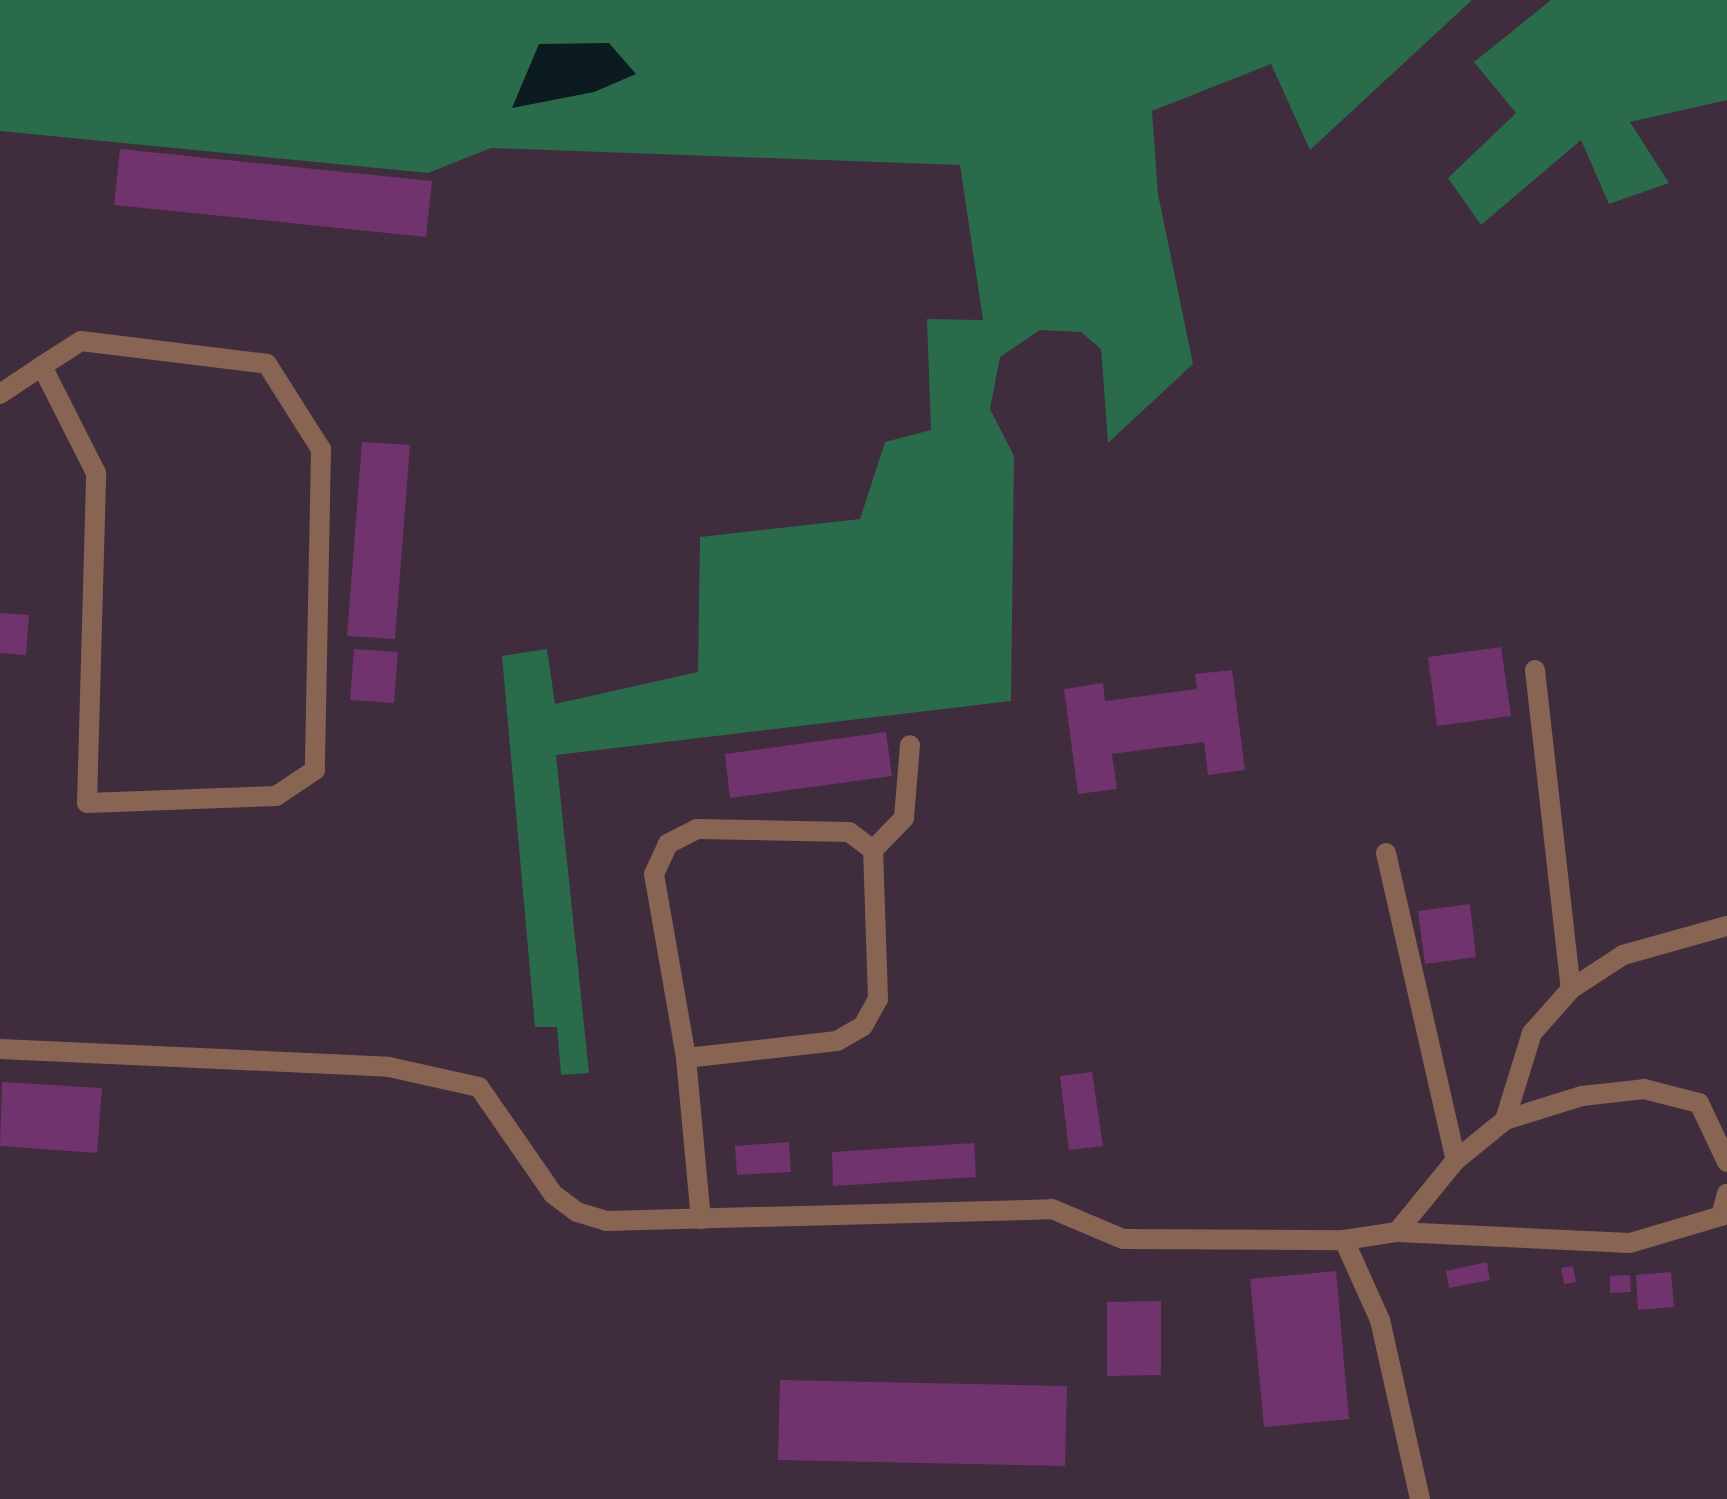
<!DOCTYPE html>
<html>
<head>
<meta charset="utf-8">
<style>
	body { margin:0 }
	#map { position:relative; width:1727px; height:1499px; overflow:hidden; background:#3f2c3d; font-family:Spectral,serif }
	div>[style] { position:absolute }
	.green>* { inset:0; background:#296b4a }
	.water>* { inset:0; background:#0b1b20 }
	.building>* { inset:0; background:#71336d }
	.minor>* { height:20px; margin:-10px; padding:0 10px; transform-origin:10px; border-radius:10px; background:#886553 }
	span { translate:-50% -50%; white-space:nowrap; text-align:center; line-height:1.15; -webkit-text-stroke:7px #352233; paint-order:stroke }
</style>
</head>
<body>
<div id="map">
	<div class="green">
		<div style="clip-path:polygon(0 0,1472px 0,1310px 150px,1271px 64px,1152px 111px,1158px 194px,1193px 364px,1108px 443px,1101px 349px,1081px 332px,1040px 330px,1000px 357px,990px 409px,1014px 456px,1011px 701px,556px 755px,589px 1073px,561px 1075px,557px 1027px,535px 1027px,502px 656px,547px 649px,555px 704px,698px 672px,700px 537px,860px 519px,885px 442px,931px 430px,927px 319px,983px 320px,960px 165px,491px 148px,428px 173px,0 131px)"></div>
		<div style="clip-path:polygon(1551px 0,1727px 0,1727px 100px,1630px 122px,1669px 183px,1609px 204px,1581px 140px,1481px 225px,1448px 178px,1516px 113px,1474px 62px)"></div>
	</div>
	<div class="water">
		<div style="clip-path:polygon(609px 43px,636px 74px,594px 92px,512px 108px,539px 44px)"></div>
	</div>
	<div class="building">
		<div style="clip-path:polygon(120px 149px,432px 181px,426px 237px,114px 205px)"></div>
		<div style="clip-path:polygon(362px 442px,410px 445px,395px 639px,347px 636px)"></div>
		<div style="clip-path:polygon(0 613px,29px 615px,26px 655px,0 653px)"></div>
		<div style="clip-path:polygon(1501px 647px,1511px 716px,1437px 726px,1428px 657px)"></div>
		<div style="clip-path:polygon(354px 649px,398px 652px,394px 703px,350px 700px)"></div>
		<div style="clip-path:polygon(1232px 670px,1245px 770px,1208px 775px,1204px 742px,1112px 754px,1117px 789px,1078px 794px,1064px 689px,1103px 683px,1105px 701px,1197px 689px,1195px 674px)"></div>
		<div style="clip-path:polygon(886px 732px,892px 776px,730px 798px,725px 754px)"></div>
		<div style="clip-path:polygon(1470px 904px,1476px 957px,1425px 964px,1418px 911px)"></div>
		<div style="clip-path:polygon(1092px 1072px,1103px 1146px,1069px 1150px,1060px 1076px)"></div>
		<div style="clip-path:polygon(2px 1082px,102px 1088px,97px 1153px,0 1146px)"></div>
		<div style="clip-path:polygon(789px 1142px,791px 1172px,737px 1175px,735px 1146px)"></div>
		<div style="clip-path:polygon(974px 1143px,976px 1177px,833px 1186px,832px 1152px)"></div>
		<div style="clip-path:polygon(1487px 1262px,1490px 1280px,1449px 1288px,1446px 1271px)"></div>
		<div style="clip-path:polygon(1573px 1266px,1576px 1282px,1564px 1284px,1561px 1268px)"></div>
		<div style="clip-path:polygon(1336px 1271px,1349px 1419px,1264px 1427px,1250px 1279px)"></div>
		<div style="clip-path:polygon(1671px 1272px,1674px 1307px,1638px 1310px,1636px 1275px)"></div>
		<div style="clip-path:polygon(1630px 1275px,1631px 1292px,1610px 1293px,1610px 1276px)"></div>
		<div style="clip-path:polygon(1161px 1301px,1161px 1375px,1107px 1376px,1107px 1302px)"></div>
		<div style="clip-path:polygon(780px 1380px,1067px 1386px,1065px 1466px,778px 1460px)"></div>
	</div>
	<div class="minor">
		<div style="left:0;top:394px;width:50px;rotate:-33.7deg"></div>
		<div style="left:42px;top:366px;width:46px;rotate:-32.7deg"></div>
		<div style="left:81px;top:341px;width:187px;rotate:7deg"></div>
		<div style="left:267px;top:364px;width:101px;rotate:57.6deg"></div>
		<div style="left:321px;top:449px;width:321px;rotate:91.1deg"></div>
		<div style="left:315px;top:770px;width:47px;rotate:146.3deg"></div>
		<div style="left:276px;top:796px;width:189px;rotate:177.9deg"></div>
		<div style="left:87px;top:803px;width:330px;rotate:-88.4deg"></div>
		<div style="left:96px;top:473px;width:120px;rotate:-116.8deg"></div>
		<div style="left:1535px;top:670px;width:321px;rotate:83.6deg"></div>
		<div style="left:873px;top:850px;width:45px;rotate:-45.9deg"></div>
		<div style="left:904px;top:818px;width:73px;rotate:-85.3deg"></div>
		<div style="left:1386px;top:853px;width:315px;rotate:77.2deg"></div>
		<div style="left:0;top:1049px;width:389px;rotate:2.6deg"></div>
		<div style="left:389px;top:1067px;width:92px;rotate:12.5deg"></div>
		<div style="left:479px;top:1087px;width:130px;rotate:55.3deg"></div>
		<div style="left:553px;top:1194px;width:30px;rotate:37deg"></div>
		<div style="left:577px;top:1212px;width:30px;rotate:17deg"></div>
		<div style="left:606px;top:1221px;width:446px;rotate:-1.5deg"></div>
		<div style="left:1052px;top:1209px;width:77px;rotate:22.9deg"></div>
		<div style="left:1123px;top:1239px;width:221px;rotate:0.3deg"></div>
		<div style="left:1344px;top:1240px;width:88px;rotate:65.8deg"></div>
		<div style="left:1380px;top:1320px;width:183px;rotate:77.4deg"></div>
		<div style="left:686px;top:1058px;width:152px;rotate:-6.4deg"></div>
		<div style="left:837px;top:1041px;width:30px;rotate:-30deg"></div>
		<div style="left:863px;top:1026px;width:31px;rotate:-61deg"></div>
		<div style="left:878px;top:999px;width:149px;rotate:-91.9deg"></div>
		<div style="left:873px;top:850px;width:30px;rotate:-143deg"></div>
		<div style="left:849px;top:832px;width:152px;rotate:-178.9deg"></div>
		<div style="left:697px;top:829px;width:33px;rotate:153deg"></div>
		<div style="left:668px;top:844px;width:33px;rotate:115deg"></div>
		<div style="left:654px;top:874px;width:187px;rotate:80.1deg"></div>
		<div style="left:686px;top:1058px;width:162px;rotate:84.7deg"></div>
		<div style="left:1505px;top:1120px;width:91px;rotate:-72.8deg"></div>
		<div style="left:1532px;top:1033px;width:59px;rotate:-48.4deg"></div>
		<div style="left:1571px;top:989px;width:62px;rotate:-33.2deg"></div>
		<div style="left:1623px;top:955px;width:108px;rotate:-15.6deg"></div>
		<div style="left:1397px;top:1232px;width:93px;rotate:-50.7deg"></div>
		<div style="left:1456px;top:1160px;width:63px;rotate:-39.2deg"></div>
		<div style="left:1505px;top:1120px;width:81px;rotate:-17.3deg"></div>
		<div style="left:1582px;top:1096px;width:62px;rotate:-6.4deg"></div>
		<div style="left:1644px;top:1089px;width:57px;rotate:14.3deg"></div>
		<div style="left:1699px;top:1103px;width:65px;rotate:64.6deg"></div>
		<div style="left:1344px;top:1240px;width:54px;rotate:-8.6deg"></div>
		<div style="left:1397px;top:1232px;width:233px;rotate:2.7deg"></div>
		<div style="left:1630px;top:1243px;width:95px;rotate:-16.5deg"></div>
		<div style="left:1721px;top:1216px;width:23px;rotate:-75deg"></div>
	</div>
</div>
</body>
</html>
